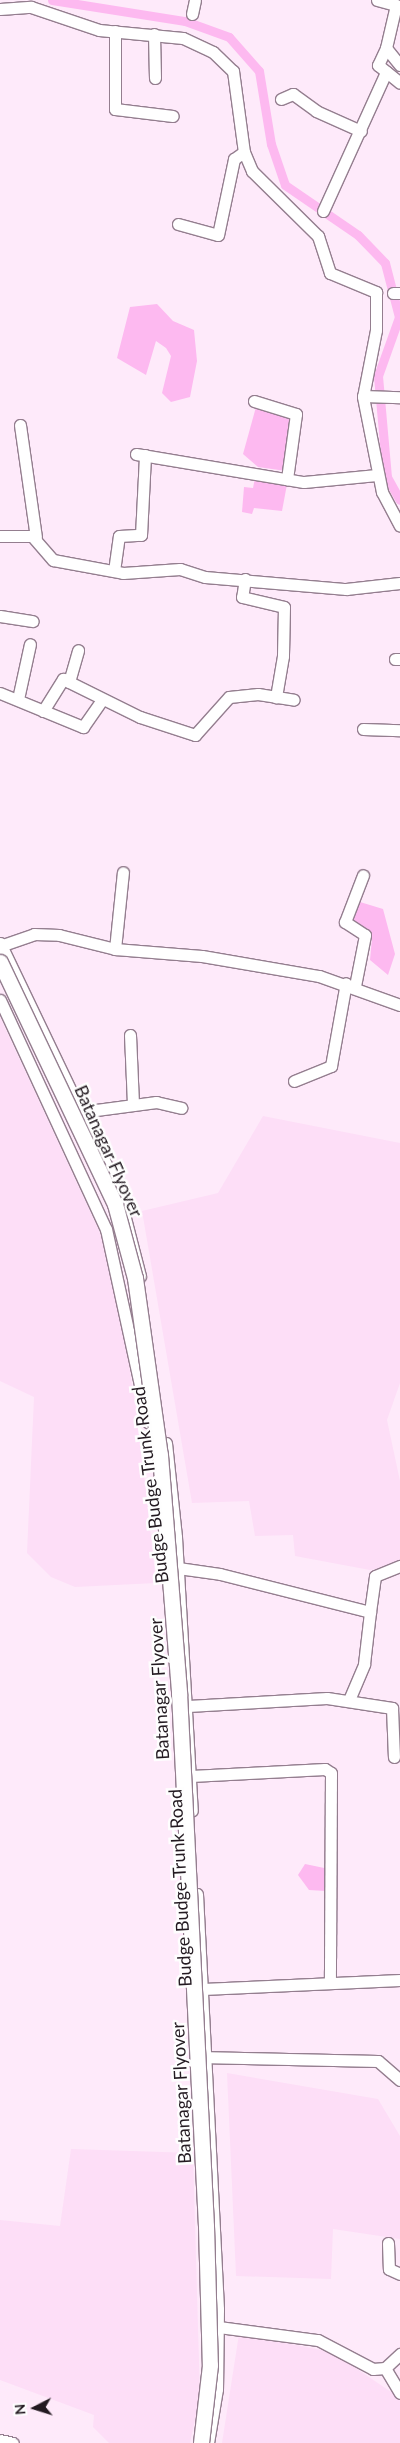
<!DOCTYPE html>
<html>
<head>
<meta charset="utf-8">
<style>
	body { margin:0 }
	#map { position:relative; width:400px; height:2443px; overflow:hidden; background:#feeafa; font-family:Lato,sans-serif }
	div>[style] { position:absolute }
	.built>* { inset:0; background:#fddef7 }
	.water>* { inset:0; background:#fdb9f0 }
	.canal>* { height:9px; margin:-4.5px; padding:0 4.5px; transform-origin:4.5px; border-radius:4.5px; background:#fdb9f0 }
	.roads { filter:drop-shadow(1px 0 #947e8f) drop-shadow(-1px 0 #947e8f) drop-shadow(0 1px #947e8f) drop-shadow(0 -1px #947e8f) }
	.minor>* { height:11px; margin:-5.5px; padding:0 5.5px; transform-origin:5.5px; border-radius:5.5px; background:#fff }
	.bridges { filter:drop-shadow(1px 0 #947e8f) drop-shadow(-1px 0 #947e8f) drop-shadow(0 1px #947e8f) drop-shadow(0 -1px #947e8f) }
	.major-bridge>* { height:15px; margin:-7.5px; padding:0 7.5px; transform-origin:7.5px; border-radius:7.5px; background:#fff }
	span { translate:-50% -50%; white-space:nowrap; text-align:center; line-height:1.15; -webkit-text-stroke:5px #fefefe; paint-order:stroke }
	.street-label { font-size:18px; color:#231a21 }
	.north { position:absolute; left:10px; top:2383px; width:50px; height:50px; -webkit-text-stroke:4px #fefefe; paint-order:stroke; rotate:265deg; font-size:14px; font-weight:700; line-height:20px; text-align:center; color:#231a21 }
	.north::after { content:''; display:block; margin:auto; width:18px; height:22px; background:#231a21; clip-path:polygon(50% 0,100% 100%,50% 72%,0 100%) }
</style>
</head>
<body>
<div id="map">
	<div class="built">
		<div style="clip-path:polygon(0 1017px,100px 1233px,115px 1278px,139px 1428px,156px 1583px,75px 1587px,51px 1577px,27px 1553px,34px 1397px,0 1381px)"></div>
		<div style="clip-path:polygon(263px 1116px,400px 1143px,400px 1383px,387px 1420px,400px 1481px,400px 1565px,370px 1570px,295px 1556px,293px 1535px,255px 1536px,249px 1501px,192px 1503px,142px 1211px,218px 1193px)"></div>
		<div style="clip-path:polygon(227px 2073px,378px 2099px,400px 2136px,400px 2239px,333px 2229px,331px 2279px,236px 2276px)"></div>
		<div style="clip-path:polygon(71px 2149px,193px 2153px,200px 2396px,190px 2443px,109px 2443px,93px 2427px,94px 2415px,0 2380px,0 2220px,60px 2226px)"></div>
		<div style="clip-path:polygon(239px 2334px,332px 2352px,400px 2398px,400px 2443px,222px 2443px)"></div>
	</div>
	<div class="water">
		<div style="clip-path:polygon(157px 304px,173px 321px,194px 330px,197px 361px,190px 397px,171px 402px,162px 393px,171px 356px,166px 348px,156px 341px,146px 375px,117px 358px,130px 307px)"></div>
		<div style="clip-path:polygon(256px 407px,283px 412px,296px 421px,286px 471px,258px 467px,243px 454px)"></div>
		<div style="clip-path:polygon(256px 473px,288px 479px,282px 511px,254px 508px,252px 514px,242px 512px,244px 487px,253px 488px)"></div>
		<div style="clip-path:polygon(360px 902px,383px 909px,395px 954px,388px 975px,370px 960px,372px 938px,367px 930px,353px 921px)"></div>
		<div style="clip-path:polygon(305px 1864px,329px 1869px,326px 1891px,309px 1890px,298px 1875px)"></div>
	</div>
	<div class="canal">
		<div style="left:52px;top:0;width:135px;rotate:9deg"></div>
		<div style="left:185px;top:21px;width:47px;rotate:20deg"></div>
		<div style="left:229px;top:37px;width:45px;rotate:48.6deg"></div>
		<div style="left:259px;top:71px;width:74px;rotate:80.7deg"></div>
		<div style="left:271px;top:144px;width:43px;rotate:71.1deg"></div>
		<div style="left:285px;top:185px;width:88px;rotate:34.4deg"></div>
		<div style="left:358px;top:235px;width:39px;rotate:46deg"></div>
		<div style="left:385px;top:263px;width:56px;rotate:75.5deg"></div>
		<div style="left:399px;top:317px;width:63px;rotate:109.6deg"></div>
		<div style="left:378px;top:376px;width:101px;rotate:84.9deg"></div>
		<div style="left:387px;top:477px;width:26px;rotate:61deg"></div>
	</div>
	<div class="roads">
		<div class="minor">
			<div style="left:377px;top:0;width:20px;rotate:15deg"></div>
			<div style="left:396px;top:5px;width:44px;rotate:103.1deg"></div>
			<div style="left:386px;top:48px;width:22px;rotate:51deg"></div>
			<div style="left:0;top:9px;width:31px;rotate:-4deg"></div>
			<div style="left:31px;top:7px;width:72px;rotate:18.7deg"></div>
			<div style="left:99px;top:30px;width:84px;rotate:5.4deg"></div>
			<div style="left:183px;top:38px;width:33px;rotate:25deg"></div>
			<div style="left:213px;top:52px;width:28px;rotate:44deg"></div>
			<div style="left:233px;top:71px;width:82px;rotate:82.3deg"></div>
			<div style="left:244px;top:152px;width:21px;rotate:67deg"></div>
			<div style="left:252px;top:171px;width:93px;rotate:44.6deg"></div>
			<div style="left:318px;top:236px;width:39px;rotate:72deg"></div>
			<div style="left:330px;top:273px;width:50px;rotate:22.4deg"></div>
			<div style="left:376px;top:292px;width:38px;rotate:90deg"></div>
			<div style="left:376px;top:330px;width:68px;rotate:101deg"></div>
			<div style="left:363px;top:397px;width:97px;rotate:78.7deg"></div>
			<div style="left:382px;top:492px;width:38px;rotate:62deg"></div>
			<div style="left:192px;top:14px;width:14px;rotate:-78deg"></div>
			<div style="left:115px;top:31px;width:78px;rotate:90deg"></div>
			<div style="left:115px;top:109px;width:58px;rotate:6.9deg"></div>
			<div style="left:154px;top:34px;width:44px;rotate:88.7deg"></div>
			<div style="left:386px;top:48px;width:19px;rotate:115deg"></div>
			<div style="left:378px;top:65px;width:28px;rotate:39deg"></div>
			<div style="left:281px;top:99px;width:13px;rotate:-23deg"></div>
			<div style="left:293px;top:94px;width:29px;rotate:36deg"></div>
			<div style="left:316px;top:111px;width:49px;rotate:24deg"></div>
			<div style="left:323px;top:211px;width:153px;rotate:-65.6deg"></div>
			<div style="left:178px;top:224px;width:41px;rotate:15.4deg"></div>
			<div style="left:218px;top:235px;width:78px;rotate:-78.1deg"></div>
			<div style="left:234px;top:159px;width:12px;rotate:-35deg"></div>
			<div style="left:393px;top:293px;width:7px"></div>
			<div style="left:363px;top:396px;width:37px;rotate:2deg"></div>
			<div style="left:254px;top:401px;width:44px;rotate:17.2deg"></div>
			<div style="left:296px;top:414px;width:66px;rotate:97.9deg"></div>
			<div style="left:20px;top:425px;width:113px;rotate:81.9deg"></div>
			<div style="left:136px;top:454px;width:170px;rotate:9.5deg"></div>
			<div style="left:304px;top:482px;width:73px;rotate:-5.5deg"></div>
			<div style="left:0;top:536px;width:32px"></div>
			<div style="left:32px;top:536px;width:32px;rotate:49deg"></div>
			<div style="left:53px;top:560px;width:71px;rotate:10.5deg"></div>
			<div style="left:123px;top:573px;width:57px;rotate:-4deg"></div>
			<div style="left:180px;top:569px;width:26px;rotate:18deg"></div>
			<div style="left:205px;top:577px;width:142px;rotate:4.9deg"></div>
			<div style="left:346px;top:589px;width:54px;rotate:-6.3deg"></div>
			<div style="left:114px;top:571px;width:35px;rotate:-82deg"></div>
			<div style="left:119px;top:536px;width:22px;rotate:-3deg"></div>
			<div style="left:141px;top:535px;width:80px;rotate:-87.1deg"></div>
			<div style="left:245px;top:579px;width:18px;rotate:99deg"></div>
			<div style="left:242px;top:597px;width:43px;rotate:13.4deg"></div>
			<div style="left:284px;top:607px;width:49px;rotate:91.2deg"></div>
			<div style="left:283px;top:656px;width:42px;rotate:99.7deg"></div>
			<div style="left:0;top:616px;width:33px;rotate:9deg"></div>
			<div style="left:395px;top:659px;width:5px"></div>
			<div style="left:69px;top:682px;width:33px;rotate:-74deg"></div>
			<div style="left:0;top:693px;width:90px;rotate:22.3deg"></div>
			<div style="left:83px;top:727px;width:33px;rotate:-55deg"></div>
			<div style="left:18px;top:699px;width:56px;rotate:-77.7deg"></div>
			<div style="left:43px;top:711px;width:38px;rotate:-58deg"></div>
			<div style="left:63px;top:679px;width:86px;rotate:26.3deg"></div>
			<div style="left:140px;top:717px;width:58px;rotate:18.1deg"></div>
			<div style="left:195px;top:735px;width:51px;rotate:-48.2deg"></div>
			<div style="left:229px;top:697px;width:29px;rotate:-6deg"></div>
			<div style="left:258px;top:694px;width:36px;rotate:9deg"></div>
			<div style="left:363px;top:729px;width:37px;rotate:2deg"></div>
			<div style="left:0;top:943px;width:271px;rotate:64.4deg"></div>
			<div style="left:117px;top:1187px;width:92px;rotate:75.5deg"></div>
			<div style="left:0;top:946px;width:36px;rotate:-19deg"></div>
			<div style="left:34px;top:934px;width:25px;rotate:2deg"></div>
			<div style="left:59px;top:935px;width:58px;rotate:14deg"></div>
			<div style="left:115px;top:949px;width:87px;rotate:4.6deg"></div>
			<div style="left:202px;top:956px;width:119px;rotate:9.7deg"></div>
			<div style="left:319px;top:976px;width:86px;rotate:19.7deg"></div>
			<div style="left:115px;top:949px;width:77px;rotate:-84.1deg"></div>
			<div style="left:355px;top:986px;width:52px;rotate:-78.9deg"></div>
			<div style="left:365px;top:935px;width:24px;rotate:-147deg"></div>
			<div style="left:345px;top:922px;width:50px;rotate:-69deg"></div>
			<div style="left:0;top:1000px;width:252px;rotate:65.2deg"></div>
			<div style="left:106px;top:1229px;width:198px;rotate:77.7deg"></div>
			<div style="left:130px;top:1035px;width:70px;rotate:87.5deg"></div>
			<div style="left:294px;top:1081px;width:40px;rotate:-22deg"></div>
			<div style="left:331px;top:1066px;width:84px;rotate:-79.8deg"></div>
			<div style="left:81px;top:1112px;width:76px;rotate:-7.6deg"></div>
			<div style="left:156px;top:1102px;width:26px;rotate:13deg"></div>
			<div style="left:166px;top:1443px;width:95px;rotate:83.9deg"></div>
			<div style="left:176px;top:1537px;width:274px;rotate:86.7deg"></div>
			<div style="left:178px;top:1568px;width:42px;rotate:8.1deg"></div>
			<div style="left:220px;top:1574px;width:155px;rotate:14.2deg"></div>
			<div style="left:370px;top:1612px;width:36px;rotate:-82deg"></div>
			<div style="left:375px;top:1576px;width:27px;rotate:-22deg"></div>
			<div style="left:349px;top:1700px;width:39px;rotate:-67deg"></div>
			<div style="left:364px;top:1664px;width:52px;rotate:-83.4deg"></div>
			<div style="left:188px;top:1706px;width:139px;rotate:-3.3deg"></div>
			<div style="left:327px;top:1698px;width:66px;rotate:8.7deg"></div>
			<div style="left:392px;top:1708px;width:49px;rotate:87.7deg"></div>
			<div style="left:191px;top:1776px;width:134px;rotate:-3deg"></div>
			<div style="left:325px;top:1769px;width:7px;rotate:34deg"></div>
			<div style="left:331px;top:1773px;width:210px;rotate:90.3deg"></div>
			<div style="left:197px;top:1894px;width:416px;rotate:87.1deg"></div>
			<div style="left:218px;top:2309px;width:80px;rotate:90.7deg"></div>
			<div style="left:217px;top:2389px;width:55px;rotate:99.5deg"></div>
			<div style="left:203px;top:1989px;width:197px;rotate:-2.6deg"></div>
			<div style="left:199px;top:2057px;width:179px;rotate:1.3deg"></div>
			<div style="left:378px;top:2061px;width:29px;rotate:41deg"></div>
			<div style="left:388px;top:2243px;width:26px;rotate:88deg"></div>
			<div style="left:389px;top:2269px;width:12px;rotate:24deg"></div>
			<div style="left:211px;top:2326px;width:108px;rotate:7.5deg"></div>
			<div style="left:318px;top:2340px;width:62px;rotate:27.8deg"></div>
			<div style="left:373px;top:2369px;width:12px;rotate:-5deg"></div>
			<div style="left:385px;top:2368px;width:21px;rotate:-43deg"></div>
			<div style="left:385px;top:2368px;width:29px;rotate:59deg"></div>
			<div style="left:0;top:2440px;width:13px;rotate:13deg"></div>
		</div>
	</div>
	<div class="bridges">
		<div class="major-bridge">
			<div style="left:0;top:962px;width:268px;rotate:64.6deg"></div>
			<div style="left:115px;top:1204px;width:77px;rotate:74.9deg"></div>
			<div style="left:135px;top:1278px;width:179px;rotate:82deg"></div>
			<div style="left:160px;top:1455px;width:239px;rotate:85.4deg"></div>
			<div style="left:179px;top:1693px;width:534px;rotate:87.1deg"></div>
			<div style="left:206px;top:2226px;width:139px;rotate:88.4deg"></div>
			<div style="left:210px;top:2365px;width:79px;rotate:96.6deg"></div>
		</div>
	</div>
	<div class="street-label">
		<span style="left:109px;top:1151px;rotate:66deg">Batanagar Flyover</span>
		<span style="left:150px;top:1485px;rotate:-97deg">Budge Budge Trunk Road</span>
		<span style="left:159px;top:1689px;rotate:-93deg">Batanagar Flyover</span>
		<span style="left:180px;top:1888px;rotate:-93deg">Budge Budge Trunk Road</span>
		<span style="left:181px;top:2093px;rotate:-93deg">Batanagar Flyover</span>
	</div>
	<div class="north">N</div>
</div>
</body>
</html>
